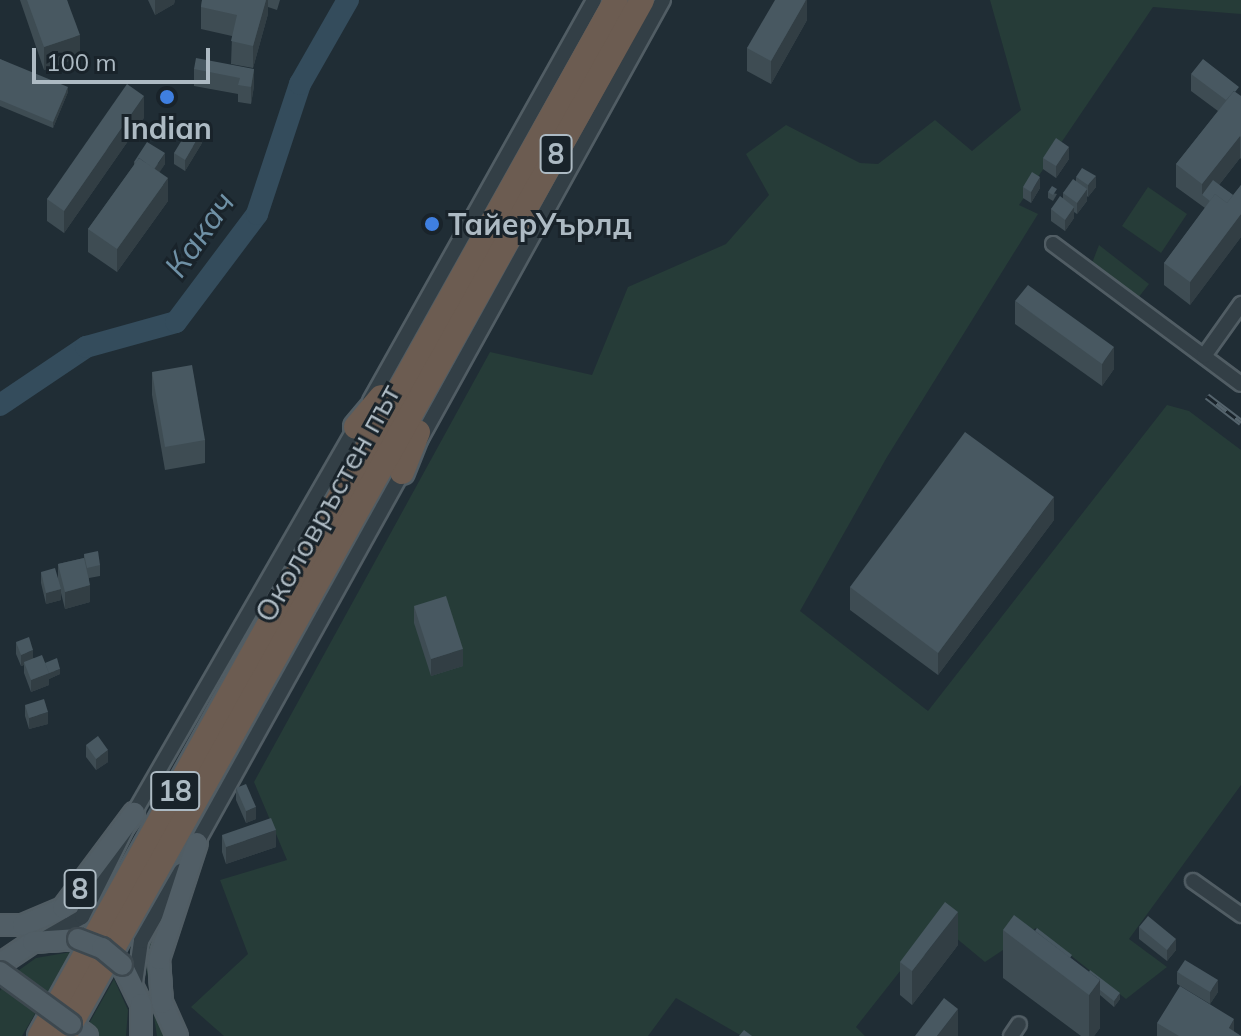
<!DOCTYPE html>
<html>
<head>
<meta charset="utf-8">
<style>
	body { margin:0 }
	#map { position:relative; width:1241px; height:1036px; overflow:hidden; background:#202d35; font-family:Mulish,sans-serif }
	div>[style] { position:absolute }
	.green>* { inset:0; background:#263c38 }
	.river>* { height:22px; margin:-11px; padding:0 11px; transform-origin:11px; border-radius:11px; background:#344c5c }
	.roads { filter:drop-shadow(2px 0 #515d64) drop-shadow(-2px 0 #515d64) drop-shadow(0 2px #515d64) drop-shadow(0 -2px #515d64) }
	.street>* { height:14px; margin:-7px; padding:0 7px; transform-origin:7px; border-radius:7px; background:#333f46 }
	.primary>* { height:20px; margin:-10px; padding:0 10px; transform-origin:10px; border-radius:10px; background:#515e66 }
	.highway>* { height:24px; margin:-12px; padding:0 12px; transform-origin:12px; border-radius:12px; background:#6c5c51 }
	.rail>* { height:7px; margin-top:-3.5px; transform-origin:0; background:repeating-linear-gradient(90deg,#19232a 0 12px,#55646d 0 24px); box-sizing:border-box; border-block:2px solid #55646d }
	.bridges { filter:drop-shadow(2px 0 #3d484f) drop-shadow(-2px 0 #3d484f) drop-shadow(0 2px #3d484f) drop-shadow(0 -2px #3d484f) }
	.primary-bridge>* { height:20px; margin:-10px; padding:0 10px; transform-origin:10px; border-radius:10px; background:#515e66 }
	.wall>* { inset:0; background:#3e4c53 }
	.shaded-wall>* { inset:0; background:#323e44 }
	.building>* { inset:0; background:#485861 }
	.dots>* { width:22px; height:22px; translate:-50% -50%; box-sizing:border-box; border:4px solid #19232a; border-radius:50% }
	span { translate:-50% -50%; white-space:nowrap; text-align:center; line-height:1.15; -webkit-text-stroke:6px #19232a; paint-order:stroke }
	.shield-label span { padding:2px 6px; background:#19232a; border:2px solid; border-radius:6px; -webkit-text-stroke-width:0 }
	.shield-label { font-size:28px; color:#adbac3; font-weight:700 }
	.poi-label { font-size:30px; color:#adbac3; font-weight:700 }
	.left { translate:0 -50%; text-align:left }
	.street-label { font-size:30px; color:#adbac3 }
	.water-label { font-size:32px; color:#6f91a6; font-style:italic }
	.scale { position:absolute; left:32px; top:48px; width:178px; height:36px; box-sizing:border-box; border:4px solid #adbac3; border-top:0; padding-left:10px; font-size:24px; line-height:28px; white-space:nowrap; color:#adbac3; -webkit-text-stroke:6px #19232a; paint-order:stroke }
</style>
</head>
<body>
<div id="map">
	<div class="green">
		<div style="clip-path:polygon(990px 0,1241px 0,1241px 14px,1153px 7px,1019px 205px,1038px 214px,887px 457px,800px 611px,928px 711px,1167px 405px,1189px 411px,1241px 450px,1241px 785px,1129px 939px,1167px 967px,1126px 999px,1036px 928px,985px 962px,938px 923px,856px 1027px,865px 1036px,742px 1036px,676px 998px,648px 1036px,224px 1036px,191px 1007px,248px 954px,220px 880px,287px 860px,254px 782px,490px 352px,592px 375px,628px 287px,726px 244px,769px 195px,746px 154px,786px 125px,860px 163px,878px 164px,935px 120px,972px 151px,1021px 110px)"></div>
		<div style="clip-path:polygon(1148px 187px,1187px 214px,1161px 253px,1122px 226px)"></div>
		<div style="clip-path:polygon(1099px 245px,1149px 284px,1138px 298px,1092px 263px)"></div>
		<div style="clip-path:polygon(173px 892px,160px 934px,173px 1036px,157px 1036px,144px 953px)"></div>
		<div style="clip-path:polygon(71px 952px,22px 1036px,0 1036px,0 991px,8px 978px,36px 958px)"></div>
		<div style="clip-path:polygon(114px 979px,128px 1010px,126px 1036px,82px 1036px)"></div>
	</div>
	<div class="river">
		<div style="left:0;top:405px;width:104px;rotate:-34deg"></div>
		<div style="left:86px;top:347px;width:93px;rotate:-15.5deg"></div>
		<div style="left:176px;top:322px;width:135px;rotate:-53.1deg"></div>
		<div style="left:257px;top:214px;width:137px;rotate:-71.7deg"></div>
		<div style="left:300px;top:84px;width:97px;rotate:-60.3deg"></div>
	</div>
	<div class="roads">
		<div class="street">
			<div style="left:1053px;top:244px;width:234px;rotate:36.7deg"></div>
			<div style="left:1204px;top:356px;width:64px;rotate:-54.6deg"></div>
			<div style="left:370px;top:401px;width:459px;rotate:-60.8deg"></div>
			<div style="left:420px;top:440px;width:503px;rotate:-61.09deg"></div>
			<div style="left:193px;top:850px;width:440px;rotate:-61deg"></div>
			<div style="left:1193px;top:881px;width:59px;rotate:35.3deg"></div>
			<div style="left:47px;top:937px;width:40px;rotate:-29.7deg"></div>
			<div style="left:82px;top:917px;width:116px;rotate:-63.4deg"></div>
			<div style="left:134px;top:813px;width:450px;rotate:-60.1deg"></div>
			<div style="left:135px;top:983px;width:42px;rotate:-81.9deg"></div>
			<div style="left:141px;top:941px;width:81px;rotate:-60.3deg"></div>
			<div style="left:1011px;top:1036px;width:14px;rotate:-56deg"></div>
		</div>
		<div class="primary">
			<div style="left:0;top:925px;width:23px"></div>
			<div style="left:23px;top:925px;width:43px;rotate:-23deg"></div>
			<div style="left:63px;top:908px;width:119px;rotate:-53.2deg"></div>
			<div style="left:0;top:964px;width:40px;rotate:-34deg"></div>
			<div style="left:33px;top:942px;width:45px;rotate:-3.8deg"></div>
			<div style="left:122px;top:965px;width:43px;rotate:64deg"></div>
			<div style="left:141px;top:1004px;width:32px;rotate:90deg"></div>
			<div style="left:71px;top:1024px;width:20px;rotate:37deg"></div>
			<div style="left:177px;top:1036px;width:36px;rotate:-114deg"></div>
			<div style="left:162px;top:1003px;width:44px;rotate:-93.9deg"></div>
			<div style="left:159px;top:959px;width:122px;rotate:-71.9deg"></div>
		</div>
		<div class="highway">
			<div style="left:356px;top:427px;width:39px;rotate:-50deg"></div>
			<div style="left:402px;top:472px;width:43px;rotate:-68.2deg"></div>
			<div style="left:40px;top:1036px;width:1185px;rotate:-60.93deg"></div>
			<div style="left:64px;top:1036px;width:1186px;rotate:-60.84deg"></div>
		</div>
	</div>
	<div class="rail">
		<div style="left:1207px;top:396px;width:43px;rotate:37.4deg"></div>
	</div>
	<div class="bridges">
		<div class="primary-bridge">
			<div style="left:78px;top:939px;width:26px;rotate:21deg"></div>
			<div style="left:102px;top:948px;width:26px;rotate:40deg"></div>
			<div style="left:0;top:972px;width:88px;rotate:36.2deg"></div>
		</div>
	</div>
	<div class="wall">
		<div style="clip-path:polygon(20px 0,67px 0,80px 57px,44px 70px)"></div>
		<div style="clip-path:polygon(148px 0,175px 0,174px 4px,155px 15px)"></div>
		<div style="clip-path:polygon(202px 0,280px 0,277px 10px,268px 7px,268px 14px,253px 68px,231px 64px,232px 36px,201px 29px,201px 7px)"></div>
		<div style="clip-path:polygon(807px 0,807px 20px,771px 84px,747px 71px,747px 48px)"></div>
		<div style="clip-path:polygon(0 59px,68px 92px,53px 128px,0 106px)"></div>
		<div style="clip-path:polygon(194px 69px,254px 69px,254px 86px,251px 104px,238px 102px,238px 94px,194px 86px)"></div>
		<div style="clip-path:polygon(1191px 74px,1241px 96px,1241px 159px,1240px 158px,1219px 185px,1233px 195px,1241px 185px,1241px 237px,1190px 305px,1164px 285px,1164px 263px,1205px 208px,1176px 187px,1176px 164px,1218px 111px,1191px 91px)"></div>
		<div style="clip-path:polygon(144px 118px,64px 233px,47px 221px,47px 199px)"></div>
		<div style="clip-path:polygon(202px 143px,185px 171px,174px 164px,174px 153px)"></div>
		<div style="clip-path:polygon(1043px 158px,1069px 159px,1056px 178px,1043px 169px)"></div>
		<div style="clip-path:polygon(134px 162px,165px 164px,159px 172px,168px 201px,117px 272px,88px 252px,88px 229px,134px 165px)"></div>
		<div style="clip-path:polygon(1076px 177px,1096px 187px,1088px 197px,1087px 196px,1087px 201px,1077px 214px,1074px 212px,1074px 218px,1065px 231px,1051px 221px,1051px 209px,1063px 198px,1063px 193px,1076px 181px)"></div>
		<div style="clip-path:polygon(1023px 187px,1040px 188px,1031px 203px,1023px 198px)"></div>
		<div style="clip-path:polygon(1048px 192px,1057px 194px,1053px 201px,1048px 198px)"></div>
		<div style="clip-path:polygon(1015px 301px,1114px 369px,1102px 386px,1015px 324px)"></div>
		<div style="clip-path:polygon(152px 372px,205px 440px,205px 463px,165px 470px,152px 395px)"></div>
		<div style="clip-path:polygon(1054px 520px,938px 675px,850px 610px,850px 587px)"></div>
		<div style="clip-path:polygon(84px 554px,100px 565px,100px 576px,89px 578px,90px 602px,65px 609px,61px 593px,61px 600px,46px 604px,41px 583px,41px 572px,58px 578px,58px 564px,84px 558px)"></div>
		<div style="clip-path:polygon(414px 606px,463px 666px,431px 676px,414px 623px)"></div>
		<div style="clip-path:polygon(16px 642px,33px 658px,45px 663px,60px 674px,49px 679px,49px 685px,31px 692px,24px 673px,24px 665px,21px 666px,16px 654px)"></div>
		<div style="clip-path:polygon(25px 705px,48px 724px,29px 729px,25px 716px)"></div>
		<div style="clip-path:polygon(86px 745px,108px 762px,96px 770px,86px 757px)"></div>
		<div style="clip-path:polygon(236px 788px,256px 819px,246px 823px,236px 800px)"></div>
		<div style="clip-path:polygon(222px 835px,276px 847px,226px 864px,222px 852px)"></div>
		<div style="clip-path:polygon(1139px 927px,1176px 950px,1167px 961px,1139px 939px)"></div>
		<div style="clip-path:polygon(1003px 930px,1072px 959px,1120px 999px,1114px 1007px,1100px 995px,1100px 1028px,1094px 1036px,1081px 1036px,1003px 978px)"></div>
		<div style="clip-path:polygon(958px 945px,912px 1005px,900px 995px,900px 962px)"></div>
		<div style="clip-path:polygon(1177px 972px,1218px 992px,1210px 1004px,1177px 984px)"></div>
		<div style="clip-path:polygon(1157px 1023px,1234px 1032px,1241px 1036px,1157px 1036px)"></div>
	</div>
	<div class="shaded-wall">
		<div style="clip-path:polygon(155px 0,175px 0,174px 4px,155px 15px)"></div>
		<div style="clip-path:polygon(266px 0,268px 0,268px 14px,253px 68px,253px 46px)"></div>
		<div style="clip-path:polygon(806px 0,807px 0,807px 20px,771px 84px,771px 61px)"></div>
		<div style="clip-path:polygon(80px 35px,80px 57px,44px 70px,44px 47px)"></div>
		<div style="clip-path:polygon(254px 69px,254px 86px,251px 104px,251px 87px)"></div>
		<div style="clip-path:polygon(68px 87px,68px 92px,53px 128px,53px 122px)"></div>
		<div style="clip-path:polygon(144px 96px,144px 118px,64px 233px,64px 211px)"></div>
		<div style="clip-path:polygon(202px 131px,202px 143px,185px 171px,185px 160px)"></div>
		<div style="clip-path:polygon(1240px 136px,1240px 158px,1208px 199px,1202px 195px,1202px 184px)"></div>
		<div style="clip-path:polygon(1069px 147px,1069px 159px,1056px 178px,1056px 166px)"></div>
		<div style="clip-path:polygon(165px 153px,165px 164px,152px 184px,152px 173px)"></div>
		<div style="clip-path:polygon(1096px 176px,1096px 187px,1088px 197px,1088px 185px)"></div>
		<div style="clip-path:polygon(1040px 177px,1040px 188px,1031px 203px,1031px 192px)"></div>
		<div style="clip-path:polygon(168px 178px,168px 201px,117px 272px,117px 249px)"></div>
		<div style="clip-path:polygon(1087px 189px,1087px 201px,1077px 214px,1077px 203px)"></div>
		<div style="clip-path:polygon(1074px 207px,1074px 218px,1065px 231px,1065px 220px)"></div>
		<div style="clip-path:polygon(1241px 214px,1241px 237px,1190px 305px,1190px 282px)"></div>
		<div style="clip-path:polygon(1114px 347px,1114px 369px,1102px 386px,1102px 364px)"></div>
		<div style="clip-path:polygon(1054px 497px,1054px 520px,938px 675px,938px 653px)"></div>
		<div style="clip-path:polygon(90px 585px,90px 602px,65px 609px,65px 592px)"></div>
		<div style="clip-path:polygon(61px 589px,61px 600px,46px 604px,46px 593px)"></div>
		<div style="clip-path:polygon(463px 649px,463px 666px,431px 676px,431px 659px)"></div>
		<div style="clip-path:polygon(33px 650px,33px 661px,24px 662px,24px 665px,21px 666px,21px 655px)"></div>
		<div style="clip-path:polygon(60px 669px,60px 674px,49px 679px,49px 685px,31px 692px,31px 680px)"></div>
		<div style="clip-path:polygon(48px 712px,48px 724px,29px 729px,29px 718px)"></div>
		<div style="clip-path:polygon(108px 750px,108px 762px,96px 770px,96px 759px)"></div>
		<div style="clip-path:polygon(256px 807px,256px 819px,246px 823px,246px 811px)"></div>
		<div style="clip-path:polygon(276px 830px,276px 847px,226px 864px,226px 847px)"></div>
		<div style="clip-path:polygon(958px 912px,958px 945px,912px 1005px,912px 971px)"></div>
		<div style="clip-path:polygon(1176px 939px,1176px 950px,1167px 961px,1167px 950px)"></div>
		<div style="clip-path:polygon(1100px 980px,1100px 1028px,1094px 1036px,1089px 1036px,1089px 995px)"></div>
		<div style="clip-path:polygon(1218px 980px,1218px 992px,1210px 1004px,1210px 992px)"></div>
		<div style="clip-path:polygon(1120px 993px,1120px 999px,1114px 1007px,1114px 1001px)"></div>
		<div style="clip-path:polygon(958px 1009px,958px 1036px,937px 1036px)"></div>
		<div style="clip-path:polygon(1234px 1019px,1234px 1036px,1229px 1028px)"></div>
	</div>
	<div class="building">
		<div style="clip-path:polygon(27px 0,67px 0,80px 35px,44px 47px)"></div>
		<div style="clip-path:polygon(202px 0,266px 0,253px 46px,231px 41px,237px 15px,201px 7px)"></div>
		<div style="clip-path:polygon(775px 0,806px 0,771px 61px,747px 48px)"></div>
		<div style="clip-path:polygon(196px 58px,254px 69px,251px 87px,238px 85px,240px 78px,194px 69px)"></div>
		<div style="clip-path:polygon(0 59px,68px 87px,53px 122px,0 100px)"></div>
		<div style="clip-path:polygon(1203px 59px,1239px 87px,1235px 92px,1234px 91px,1226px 100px,1191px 74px)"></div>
		<div style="clip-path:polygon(127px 84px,144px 96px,64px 211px,47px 199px)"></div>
		<div style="clip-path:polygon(1234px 91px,1241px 96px,1241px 137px,1240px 136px,1202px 184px,1176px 164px)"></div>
		<div style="clip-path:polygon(191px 125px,202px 131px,185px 160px,174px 153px)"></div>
		<div style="clip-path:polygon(1056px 138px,1069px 147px,1056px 166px,1043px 158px)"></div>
		<div style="clip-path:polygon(147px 142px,165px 153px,154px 169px,139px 158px,136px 163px,134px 162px)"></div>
		<div style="clip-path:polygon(139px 158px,168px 178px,117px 249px,88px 229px)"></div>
		<div style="clip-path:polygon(1082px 168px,1096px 176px,1088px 185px,1076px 177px)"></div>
		<div style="clip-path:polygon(1032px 172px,1040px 177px,1031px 192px,1023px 187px)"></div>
		<div style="clip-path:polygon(1073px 179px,1087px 189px,1077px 203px,1063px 193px)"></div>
		<div style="clip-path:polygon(1213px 180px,1233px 195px,1227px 203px,1215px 194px,1210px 201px,1202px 195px)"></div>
		<div style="clip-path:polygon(1241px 185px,1241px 214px,1190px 282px,1164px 263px,1215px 194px,1227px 203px)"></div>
		<div style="clip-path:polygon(1052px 186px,1057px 189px,1053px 195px,1048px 192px)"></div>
		<div style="clip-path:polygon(1060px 196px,1074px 207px,1065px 220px,1051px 209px)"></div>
		<div style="clip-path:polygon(1028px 285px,1114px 347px,1102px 364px,1015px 301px)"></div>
		<div style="clip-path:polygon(192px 365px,205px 440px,165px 447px,152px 372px)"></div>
		<div style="clip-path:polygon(965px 432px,1054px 497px,938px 653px,850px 587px)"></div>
		<div style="clip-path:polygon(98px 551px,100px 565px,87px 568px,84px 554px)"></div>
		<div style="clip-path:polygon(84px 558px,90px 585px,65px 592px,58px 564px)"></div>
		<div style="clip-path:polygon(55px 568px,61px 589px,46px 593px,41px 572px)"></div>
		<div style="clip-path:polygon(446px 596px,463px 649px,431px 659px,414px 606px)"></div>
		<div style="clip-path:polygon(29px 637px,33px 650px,21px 655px,16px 642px)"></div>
		<div style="clip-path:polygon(42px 655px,49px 673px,31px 680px,24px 662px)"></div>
		<div style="clip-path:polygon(57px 658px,60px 669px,49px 673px,45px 663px)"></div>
		<div style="clip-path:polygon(44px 699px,48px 712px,29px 718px,25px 705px)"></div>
		<div style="clip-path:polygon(98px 736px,108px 750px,96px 759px,86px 745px)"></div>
		<div style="clip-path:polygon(246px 784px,256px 807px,246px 811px,236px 788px)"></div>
		<div style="clip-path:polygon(271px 818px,276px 830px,226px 847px,222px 835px)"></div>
		<div style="clip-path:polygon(945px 902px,958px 912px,912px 971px,900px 962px)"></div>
		<div style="clip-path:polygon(1014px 915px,1100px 980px,1089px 995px,1003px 930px)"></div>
		<div style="clip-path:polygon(1148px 916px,1176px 939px,1167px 950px,1139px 927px)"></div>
		<div style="clip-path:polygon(1037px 928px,1072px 955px,1070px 958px,1035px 931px)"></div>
		<div style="clip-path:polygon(1185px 960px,1218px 980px,1210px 992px,1177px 972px)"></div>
		<div style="clip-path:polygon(1090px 970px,1120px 993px,1114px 1001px,1100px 990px,1100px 980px,1089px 972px)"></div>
		<div style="clip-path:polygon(1180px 986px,1234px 1019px,1229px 1028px,1241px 1036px,1179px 1036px,1157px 1023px)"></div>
		<div style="clip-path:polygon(944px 998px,958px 1009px,937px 1036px,915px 1036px)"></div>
		<div style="clip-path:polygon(744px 1030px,752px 1036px,739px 1036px)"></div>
	</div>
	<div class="dots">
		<div style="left:167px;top:97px;background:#3f7fe0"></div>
		<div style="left:432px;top:224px;background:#3f7fe0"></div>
	</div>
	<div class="shield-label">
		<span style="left:556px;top:154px">8</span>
		<span style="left:175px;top:791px">18</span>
		<span style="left:80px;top:889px">8</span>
	</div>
	<div class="poi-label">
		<span style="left:167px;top:128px">Indian</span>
		<span class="left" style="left:448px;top:224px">ТайерУърлд</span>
	</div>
	<div class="street-label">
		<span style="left:327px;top:503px;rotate:-61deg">Околовръстен път</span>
	</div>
	<div class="water-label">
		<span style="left:199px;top:234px;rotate:-55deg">Какач</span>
	</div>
	<div class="scale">100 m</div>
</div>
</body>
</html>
